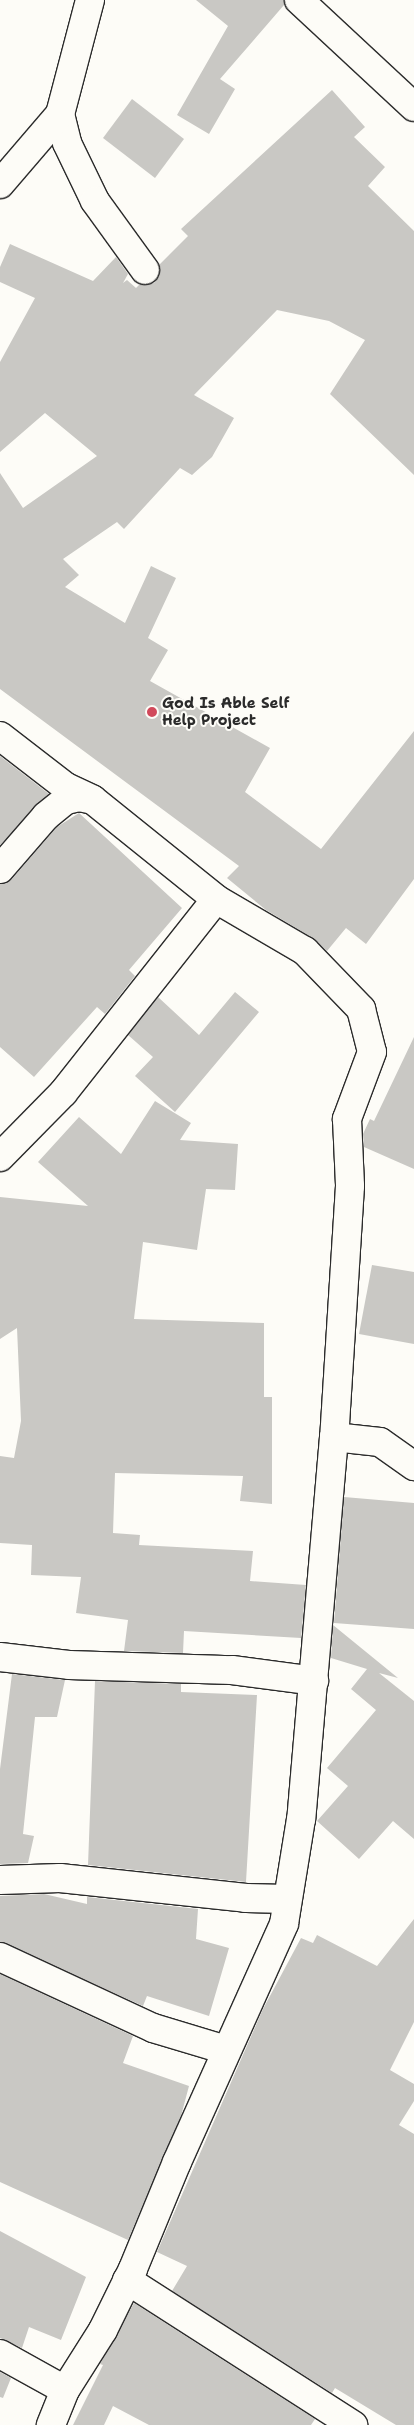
<!DOCTYPE html>
<html>
<head>
<meta charset="utf-8">
<style>
	body { margin:0 }
	#map { position:relative; width:414px; height:2425px; overflow:hidden; background:#fdfcf7; font-family:"Shantell Sans",sans-serif }
	div>[style] { position:absolute }
	.building>* { inset:0; background:#c9c8c4 }
	.roads { filter:drop-shadow(1px 0 #2b2b2b) drop-shadow(-1px 0 #2b2b2b) drop-shadow(0 1px #2b2b2b) drop-shadow(0 -1px #2b2b2b) }
	.minor>* { height:28px; margin:-14px; padding:0 14px; transform-origin:14px; border-radius:14px; background:#fdfcf7 }
	.dots>* { width:14px; height:14px; translate:-50% -50%; box-sizing:border-box; border:2px solid #fdfcf7; border-radius:50% }
	span { translate:-50% -50%; white-space:nowrap; text-align:center; line-height:1.15; -webkit-text-stroke:4px #fdfcf7; paint-order:stroke }
	.poi-label { font-size:15px; color:#2b2b2b; font-weight:700 }
	.left { translate:0 -50%; text-align:left }
</style>
</head>
<body>
<div id="map">
	<div class="building">
		<div style="clip-path:polygon(196px 0,284px 0,284px 5px,220px 79px,235px 89px,209px 134px,177px 115px,228px 26px)"></div>
		<div style="clip-path:polygon(332px 90px,365px 127px,354px 137px,385px 167px,368px 186px,414px 231px,414px 475px,330px 394px,365px 340px,329px 321px,277px 310px,194px 395px,234px 418px,212px 457px,192px 475px,180px 468px,124px 529px,117px 522px,63px 559px,79px 575px,65px 587px,125px 623px,151px 566px,176px 578px,148px 638px,168px 650px,150px 681px,270px 748px,245px 792px,321px 849px,414px 731px,414px 879px,366px 944px,346px 928px,327px 951px,313px 938px,266px 910px,227px 878px,239px 866px,0 689px,0 473px,23px 508px,97px 456px,45px 413px,0 452px,0 362px,35px 298px,0 282px,0 267px,10px 244px,93px 281px,116px 257px,128px 274px,123px 283px,127px 280px,136px 288px,140px 284px,154px 283px,159px 276px,159px 265px,188px 236px,181px 229px)"></div>
		<div style="clip-path:polygon(132px 99px,184px 139px,155px 178px,103px 138px)"></div>
		<div style="clip-path:polygon(0 756px,49px 794px,0 845px)"></div>
		<div style="clip-path:polygon(79px 813px,182px 908px,129px 970px,135px 976px,105px 1014px,97px 1007px,34px 1077px,0 1047px,0 884px,12px 879px,57px 827px)"></div>
		<div style="clip-path:polygon(235px 992px,259px 1012px,175px 1112px,135px 1076px,153px 1057px,128px 1035px,158px 997px,199px 1035px)"></div>
		<div style="clip-path:polygon(414px 1037px,414px 1169px,364px 1147px,363px 1134px,370px 1119px,374px 1121px)"></div>
		<div style="clip-path:polygon(155px 1101px,191px 1123px,180px 1140px,238px 1144px,235px 1190px,206px 1189px,197px 1250px,143px 1242px,134px 1319px,264px 1323px,264px 1397px,272px 1397px,272px 1504px,240px 1501px,243px 1476px,115px 1473px,113px 1533px,140px 1535px,139px 1545px,253px 1551px,250px 1581px,306px 1585px,301px 1638px,184px 1631px,183px 1653px,124px 1651px,128px 1620px,76px 1613px,81px 1577px,31px 1575px,32px 1545px,0 1543px,0 1456px,14px 1458px,21px 1421px,17px 1328px,0 1339px,0 1197px,88px 1206px,38px 1162px,79px 1117px,121px 1154px)"></div>
		<div style="clip-path:polygon(372px 1265px,414px 1272px,414px 1344px,359px 1334px)"></div>
		<div style="clip-path:polygon(344px 1497px,414px 1503px,414px 1629px,334px 1623px)"></div>
		<div style="clip-path:polygon(333px 1625px,398px 1678px,379px 1673px,414px 1701px,414px 1839px,393px 1821px,359px 1859px,317px 1821px,348px 1786px,327px 1768px,376px 1710px,351px 1689px,367px 1669px,331px 1658px)"></div>
		<div style="clip-path:polygon(12px 1674px,65px 1680px,57px 1717px,35px 1717px,23px 1834px,34px 1836px,28px 1863px,0 1864px,0 1769px)"></div>
		<div style="clip-path:polygon(95px 1681px,181px 1684px,181px 1692px,257px 1695px,246px 1882px,88px 1865px)"></div>
		<div style="clip-path:polygon(44px 1894px,87px 1904px,87px 1897px,198px 1909px,196px 1939px,229px 1948px,209px 2016px,147px 1996px,143px 2006px,0 1942px,0 1896px)"></div>
		<div style="clip-path:polygon(414px 1919px,414px 2022px,390px 2070px,414px 2084px,414px 2101px,399px 2125px,414px 2134px,414px 2425px,396px 2425px,335px 2388px,332px 2393px,172px 2291px,187px 2266px,157px 2252px,263px 2009px,301px 1938px,313px 1943px,317px 1935px,377px 1966px)"></div>
		<div style="clip-path:polygon(0 1974px,133px 2036px,123px 2063px,189px 2086px,181px 2116px,128px 2240px,0 2182px)"></div>
		<div style="clip-path:polygon(0 2231px,86px 2277px,61px 2340px,29px 2327px,22px 2348px,0 2338px)"></div>
		<div style="clip-path:polygon(134px 2303px,315px 2419px,311px 2425px,149px 2425px,113px 2406px,104px 2425px,73px 2425px,103px 2365px,100px 2364px)"></div>
		<div style="clip-path:polygon(0 2372px,11px 2378px,3px 2398px,0 2397px)"></div>
	</div>
	<div class="roads">
		<div class="minor">
			<div style="left:90px;top:0;width:118px;rotate:104.7deg"></div>
			<div style="left:60px;top:114px;width:30px;rotate:76deg"></div>
			<div style="left:67px;top:143px;width:64px;rotate:64.2deg"></div>
			<div style="left:95px;top:201px;width:85px;rotate:54.1deg"></div>
			<div style="left:299px;top:0;width:157px;rotate:42.9deg"></div>
			<div style="left:0;top:184px;width:92px;rotate:-49.4deg"></div>
			<div style="left:0;top:736px;width:83px;rotate:37.7deg"></div>
			<div style="left:66px;top:787px;width:29px;rotate:25deg"></div>
			<div style="left:0;top:869px;width:70px;rotate:-49deg"></div>
			<div style="left:46px;top:816px;width:26px;rotate:-39deg"></div>
			<div style="left:66px;top:800px;width:13px;rotate:-13deg"></div>
			<div style="left:79px;top:797px;width:14px;rotate:12deg"></div>
			<div style="left:93px;top:800px;width:158px;rotate:38.8deg"></div>
			<div style="left:0;top:1157px;width:90px;rotate:-45.5deg"></div>
			<div style="left:63px;top:1093px;width:247px;rotate:-51.7deg"></div>
			<div style="left:216px;top:899px;width:103px;rotate:30.3deg"></div>
			<div style="left:305px;top:951px;width:81px;rotate:46deg"></div>
			<div style="left:361px;top:1009px;width:44px;rotate:75.7deg"></div>
			<div style="left:372px;top:1052px;width:72px;rotate:110.5deg"></div>
			<div style="left:347px;top:1119px;width:67px;rotate:87.4deg"></div>
			<div style="left:350px;top:1186px;width:252px;rotate:93.6deg"></div>
			<div style="left:334px;top:1437px;width:383px;rotate:94.9deg"></div>
			<div style="left:301px;top:1819px;width:106px;rotate:99.2deg"></div>
			<div style="left:284px;top:1924px;width:261px;rotate:114.2deg"></div>
			<div style="left:177px;top:2162px;width:116px;rotate:112.4deg"></div>
			<div style="left:133px;top:2269px;width:68px;rotate:116.2deg"></div>
			<div style="left:103px;top:2330px;width:71px;rotate:122.3deg"></div>
			<div style="left:65px;top:2390px;width:38px;rotate:112deg"></div>
			<div style="left:334px;top:1437px;width:46px;rotate:6.2deg"></div>
			<div style="left:380px;top:1442px;width:42px;rotate:35.2deg"></div>
			<div style="left:0;top:1657px;width:69px;rotate:6.6deg"></div>
			<div style="left:69px;top:1665px;width:163px;rotate:1.8deg"></div>
			<div style="left:232px;top:1670px;width:83px;rotate:7.6deg"></div>
			<div style="left:0;top:1880px;width:60px;rotate:-1.9deg"></div>
			<div style="left:60px;top:1878px;width:187px;rotate:6.1deg"></div>
			<div style="left:246px;top:1898px;width:41px;rotate:1.4deg"></div>
			<div style="left:0;top:1957px;width:169px;rotate:24.9deg"></div>
			<div style="left:153px;top:2028px;width:76px;rotate:16.8deg"></div>
			<div style="left:127px;top:2280px;width:269px;rotate:32.7deg"></div>
			<div style="left:0;top:2354px;width:74px;rotate:29deg"></div>
		</div>
	</div>
	<div class="dots">
		<div style="left:152px;top:712px;background:#d1495b"></div>
	</div>
	<div class="poi-label">
		<span class="left" style="left:162px;top:712px">God Is Able Self<br>Help Project</span>
	</div>
</div>
</body>
</html>
